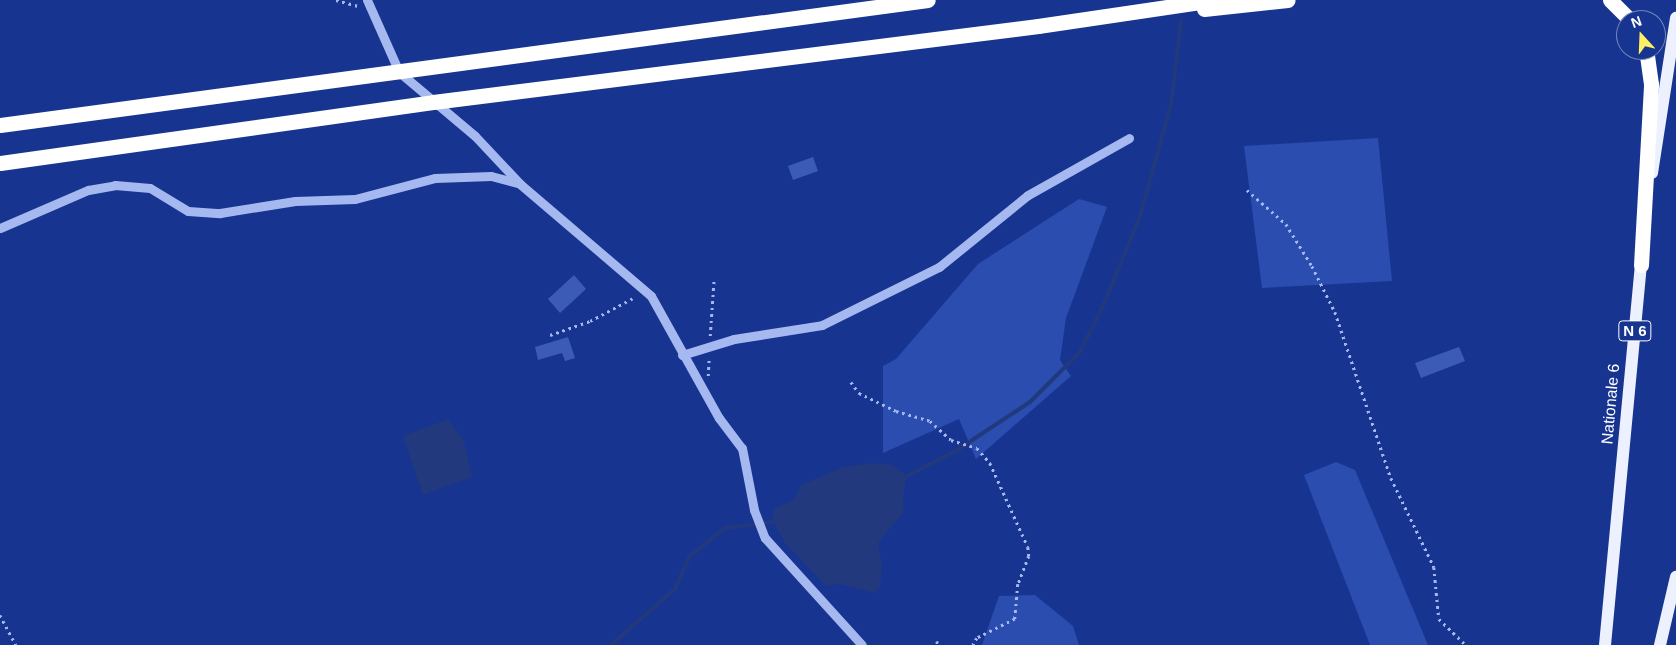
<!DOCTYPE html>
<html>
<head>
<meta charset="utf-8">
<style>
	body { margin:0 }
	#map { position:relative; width:1676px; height:645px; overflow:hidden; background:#173590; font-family:Helvetica,sans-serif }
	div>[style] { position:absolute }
	.green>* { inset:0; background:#2a4daf }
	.water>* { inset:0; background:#22397e }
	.stream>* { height:4px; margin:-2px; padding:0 2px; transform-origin:2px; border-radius:2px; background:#22397e }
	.building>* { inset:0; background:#3c5bb7 }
	.path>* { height:2.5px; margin-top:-1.25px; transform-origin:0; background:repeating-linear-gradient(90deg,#a5b8f0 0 2.5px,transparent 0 6.5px) }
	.minor>* { height:9px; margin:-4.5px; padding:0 4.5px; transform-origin:4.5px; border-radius:4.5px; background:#a5b8f0 }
	.major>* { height:12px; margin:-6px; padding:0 6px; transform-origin:6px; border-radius:6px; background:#edf1ff }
	.highway>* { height:15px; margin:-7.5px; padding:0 7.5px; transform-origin:7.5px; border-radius:7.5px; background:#fff }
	span { translate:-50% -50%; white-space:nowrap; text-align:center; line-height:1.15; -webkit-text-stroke:4px #173590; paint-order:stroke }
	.shield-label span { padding:1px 4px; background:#173590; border:1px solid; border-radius:4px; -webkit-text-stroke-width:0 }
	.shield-label { font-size:15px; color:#fff; font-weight:700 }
	.street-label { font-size:16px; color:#fff }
	.north { position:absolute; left:1616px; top:10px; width:50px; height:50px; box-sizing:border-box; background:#173590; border:1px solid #7486bc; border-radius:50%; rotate:340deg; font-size:14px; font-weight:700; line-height:20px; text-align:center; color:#fff }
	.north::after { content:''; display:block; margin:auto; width:18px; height:22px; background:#ffef63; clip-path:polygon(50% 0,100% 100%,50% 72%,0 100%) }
</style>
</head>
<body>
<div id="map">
	<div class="green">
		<div style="clip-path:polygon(1378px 138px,1392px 281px,1262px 288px,1244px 146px)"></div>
		<div style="clip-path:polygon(1079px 199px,1107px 207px,1066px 318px,1060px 360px,1071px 376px,976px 459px,959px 419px,883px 453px,883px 366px,896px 359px,978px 264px)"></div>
		<div style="clip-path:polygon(1336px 462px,1355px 470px,1428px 645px,1370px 645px,1304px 475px)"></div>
		<div style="clip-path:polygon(1035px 595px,1073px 626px,1079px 645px,982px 645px,999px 596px)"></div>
	</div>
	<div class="water">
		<div style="clip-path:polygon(448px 419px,464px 440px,472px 477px,423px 495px,403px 436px)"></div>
		<div style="clip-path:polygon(872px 463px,893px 465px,907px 476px,903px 496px,904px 511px,878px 543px,882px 566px,880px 587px,874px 593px,840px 584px,826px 586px,785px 543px,773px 522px,773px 509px,794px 500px,801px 485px,843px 467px)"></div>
	</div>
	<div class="stream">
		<div style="left:907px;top:476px;width:53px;rotate:-27.1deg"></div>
		<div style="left:954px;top:452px;width:91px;rotate:-33.3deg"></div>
		<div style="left:1030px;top:402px;width:71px;rotate:-45deg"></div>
		<div style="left:1080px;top:352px;width:54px;rotate:-63.4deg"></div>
		<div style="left:1104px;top:304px;width:95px;rotate:-67.8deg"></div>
		<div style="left:1140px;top:216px;width:115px;rotate:-74.4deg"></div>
		<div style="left:1171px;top:105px;width:85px;rotate:-83.2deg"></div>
		<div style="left:611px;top:645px;width:85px;rotate:-41.2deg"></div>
		<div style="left:675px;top:589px;width:36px;rotate:-66deg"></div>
		<div style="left:690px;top:556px;width:45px;rotate:-38.7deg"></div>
		<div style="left:725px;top:528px;width:48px;rotate:-7.1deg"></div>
	</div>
	<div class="building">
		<div style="clip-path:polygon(813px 157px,818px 171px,793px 180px,788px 166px)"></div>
		<div style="clip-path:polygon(574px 275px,586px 289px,560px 313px,548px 299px)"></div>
		<div style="clip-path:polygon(568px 337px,575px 358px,565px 361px,562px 353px,538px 360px,535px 347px)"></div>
		<div style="clip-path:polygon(1459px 347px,1465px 361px,1421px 378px,1415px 363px)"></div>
	</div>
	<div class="path">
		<div style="left:336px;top:0;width:23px;rotate:15deg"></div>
		<div style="left:1247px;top:190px;width:52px;rotate:41.1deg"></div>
		<div style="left:1286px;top:224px;width:49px;rotate:58.2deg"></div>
		<div style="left:1312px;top:266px;width:51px;rotate:63.4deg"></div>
		<div style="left:1335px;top:312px;width:175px;rotate:71.4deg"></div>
		<div style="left:1391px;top:478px;width:99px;rotate:64.2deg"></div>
		<div style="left:1434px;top:567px;width:52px;rotate:84.5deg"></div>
		<div style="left:1439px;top:619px;width:37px;rotate:44deg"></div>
		<div style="left:550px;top:335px;width:42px;rotate:-19.3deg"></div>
		<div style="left:590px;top:321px;width:51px;rotate:-28.1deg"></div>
		<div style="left:710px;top:336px;width:58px;rotate:-86.1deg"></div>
		<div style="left:708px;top:376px;width:19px;rotate:-87deg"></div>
		<div style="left:851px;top:382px;width:14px;rotate:54deg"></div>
		<div style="left:859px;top:393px;width:41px;rotate:25.9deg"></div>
		<div style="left:896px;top:411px;width:35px;rotate:16deg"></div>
		<div style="left:930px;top:421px;width:28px;rotate:42deg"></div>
		<div style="left:951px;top:440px;width:27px;rotate:17deg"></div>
		<div style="left:977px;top:448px;width:20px;rotate:49deg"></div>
		<div style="left:990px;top:463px;width:92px;rotate:65.7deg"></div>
		<div style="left:1028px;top:547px;width:9px;rotate:84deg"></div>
		<div style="left:1029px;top:556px;width:30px;rotate:111deg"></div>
		<div style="left:1018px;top:584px;width:35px;rotate:95deg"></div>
		<div style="left:1015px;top:619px;width:42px;rotate:153.4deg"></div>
		<div style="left:977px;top:638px;width:8px;rotate:120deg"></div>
		<div style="left:0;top:615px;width:34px;rotate:62deg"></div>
		<div style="left:937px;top:641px;width:4px;rotate:76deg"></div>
	</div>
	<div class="minor">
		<div style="left:367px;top:0;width:79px;rotate:66deg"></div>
		<div style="left:399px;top:72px;width:99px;rotate:40.1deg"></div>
		<div style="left:475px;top:136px;width:66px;rotate:46.8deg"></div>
		<div style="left:520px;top:184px;width:172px;rotate:40.5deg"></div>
		<div style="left:651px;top:296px;width:140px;rotate:60.9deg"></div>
		<div style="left:719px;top:418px;width:38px;rotate:53deg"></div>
		<div style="left:742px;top:448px;width:63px;rotate:79deg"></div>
		<div style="left:754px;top:510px;width:30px;rotate:69deg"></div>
		<div style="left:765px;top:538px;width:144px;rotate:47.8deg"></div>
		<div style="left:0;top:228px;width:96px;rotate:-23.4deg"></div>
		<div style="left:88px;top:190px;width:27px;rotate:-10deg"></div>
		<div style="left:115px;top:185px;width:35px;rotate:5deg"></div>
		<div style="left:150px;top:188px;width:44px;rotate:31.2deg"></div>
		<div style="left:188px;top:211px;width:32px;rotate:4deg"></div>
		<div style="left:220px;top:213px;width:76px;rotate:-9.1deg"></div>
		<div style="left:295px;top:201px;width:60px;rotate:-1.9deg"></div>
		<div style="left:355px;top:199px;width:83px;rotate:-14.7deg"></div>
		<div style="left:435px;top:178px;width:56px;rotate:-2deg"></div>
		<div style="left:491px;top:176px;width:30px;rotate:15deg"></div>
		<div style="left:682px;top:355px;width:54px;rotate:-17.1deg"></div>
		<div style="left:734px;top:339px;width:89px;rotate:-9deg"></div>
		<div style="left:822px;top:325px;width:131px;rotate:-26.4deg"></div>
		<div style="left:939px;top:267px;width:114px;rotate:-39deg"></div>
		<div style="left:1028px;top:195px;width:116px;rotate:-29.4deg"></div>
	</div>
	<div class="major">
		<div style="left:1652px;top:173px;width:157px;rotate:-81.2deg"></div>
		<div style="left:1605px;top:645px;width:392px;rotate:-84.6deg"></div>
		<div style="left:1660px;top:645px;width:70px;rotate:-76.8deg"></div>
	</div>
	<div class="highway">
		<div style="left:1610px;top:0;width:28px;rotate:45deg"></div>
		<div style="left:1204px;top:9px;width:84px;rotate:-6.1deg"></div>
		<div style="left:0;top:125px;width:936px;rotate:-7.67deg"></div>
		<div style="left:0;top:163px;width:437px;rotate:-8deg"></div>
		<div style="left:433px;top:102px;width:610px;rotate:-7.16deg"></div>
		<div style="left:1038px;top:26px;width:179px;rotate:-8.4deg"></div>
		<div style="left:1641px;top:265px;width:181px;rotate:-86.8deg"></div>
		<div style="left:1651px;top:84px;width:34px;rotate:-98deg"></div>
	</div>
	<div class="shield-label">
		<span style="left:1635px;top:331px">N 6</span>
	</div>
	<div class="street-label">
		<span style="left:1611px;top:404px;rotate:-85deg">Nationale 6</span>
	</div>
	<div class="north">N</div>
</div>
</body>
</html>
